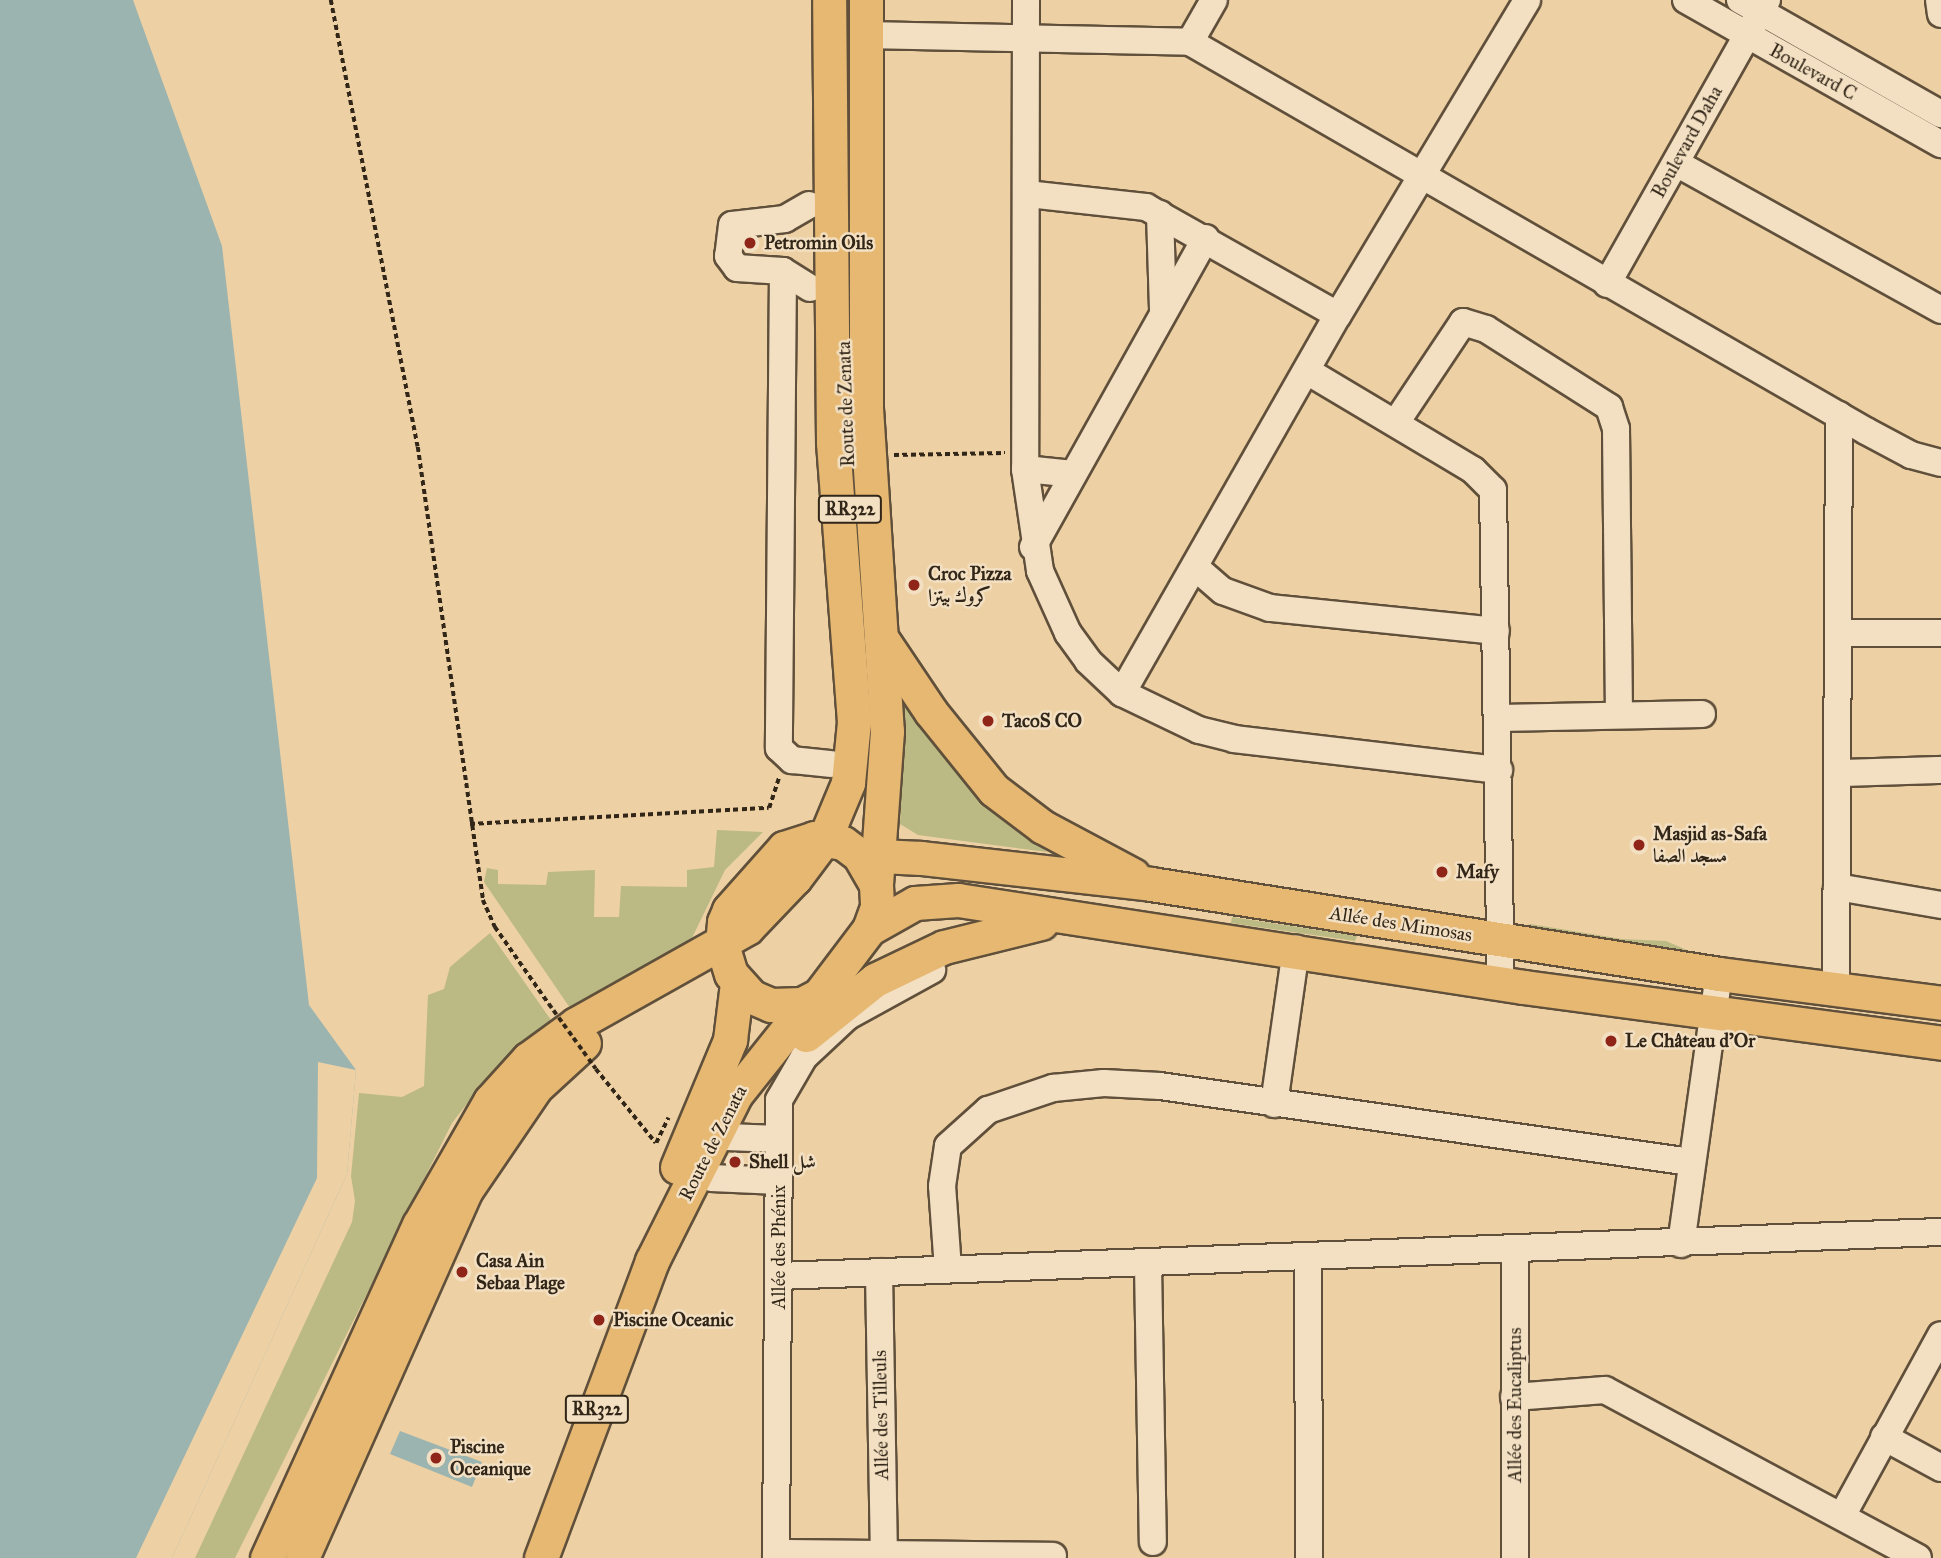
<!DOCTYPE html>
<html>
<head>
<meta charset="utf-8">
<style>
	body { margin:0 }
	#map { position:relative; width:1941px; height:1558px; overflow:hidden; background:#edd0a3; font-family:"IM FELL Great Primer",Amiri,serif }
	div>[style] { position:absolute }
	.green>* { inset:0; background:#bbba84 }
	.water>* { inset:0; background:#9cb4b0 }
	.pier>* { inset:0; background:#edd0a3 }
	.path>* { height:3.5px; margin-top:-1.75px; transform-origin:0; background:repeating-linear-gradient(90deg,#312618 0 5px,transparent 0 8.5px) }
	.roads { filter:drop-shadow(2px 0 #60503b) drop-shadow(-2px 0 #60503b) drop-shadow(0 2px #60503b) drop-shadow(0 -2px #60503b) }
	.minor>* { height:26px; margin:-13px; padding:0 13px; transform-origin:13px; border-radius:13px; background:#f3e0c3 }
	.major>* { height:33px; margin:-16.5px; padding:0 16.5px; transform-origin:16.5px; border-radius:16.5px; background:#e6b872 }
	.path-bridge>* { height:3.5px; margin-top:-1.75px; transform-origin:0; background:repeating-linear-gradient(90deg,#312618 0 5px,transparent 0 8.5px) }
	.dots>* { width:19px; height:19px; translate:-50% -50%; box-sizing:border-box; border:4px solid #f3e0c3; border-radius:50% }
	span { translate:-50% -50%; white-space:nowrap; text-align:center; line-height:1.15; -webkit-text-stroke:5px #f3e0c3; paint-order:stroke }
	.shield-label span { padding:2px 5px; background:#f3e0c3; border:2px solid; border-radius:5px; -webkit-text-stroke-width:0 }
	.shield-label { font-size:18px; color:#312618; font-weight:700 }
	.street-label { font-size:19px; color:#312618 }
	.poi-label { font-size:19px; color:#312618; font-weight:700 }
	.left { translate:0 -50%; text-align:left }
</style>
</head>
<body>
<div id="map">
	<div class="green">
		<div style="clip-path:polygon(905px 697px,1013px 823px,1047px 852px,918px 835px,900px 824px)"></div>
		<div style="clip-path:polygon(717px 830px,763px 832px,725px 870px,691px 940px,570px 1008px,484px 882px,487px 868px,498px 870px,498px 884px,546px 885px,548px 872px,595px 870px,594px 917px,619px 917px,621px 886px,687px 887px,687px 870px,714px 867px)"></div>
		<div style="clip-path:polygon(1232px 917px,1357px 936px,1355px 941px,1231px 923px)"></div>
		<div style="clip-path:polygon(1530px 924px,1622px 939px,1666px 941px,1696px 954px,1523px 928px)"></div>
		<div style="clip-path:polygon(490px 933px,551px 1020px,483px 1083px,452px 1123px,235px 1558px,195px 1558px,352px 1222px,355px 1201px,351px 1176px,359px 1093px,402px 1097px,424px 1086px,428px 995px,444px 989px,450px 967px)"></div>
	</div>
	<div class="water">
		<div style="clip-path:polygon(0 0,133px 0,222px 246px,309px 1005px,356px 1070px,347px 1174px,172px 1558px,0 1558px)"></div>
		<div style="clip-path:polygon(400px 1431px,482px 1462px,472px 1487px,390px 1454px)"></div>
	</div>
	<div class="pier">
		<div style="clip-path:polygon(318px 1062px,356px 1070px,347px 1174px,172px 1558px,136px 1558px,317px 1178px)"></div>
	</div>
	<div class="path">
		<div style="left:331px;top:0;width:455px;rotate:79deg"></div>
		<div style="left:418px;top:447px;width:458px;rotate:81.8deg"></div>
		<div style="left:483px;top:900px;width:30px;rotate:66deg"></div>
		<div style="left:495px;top:927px;width:94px;rotate:55deg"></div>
		<div style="left:894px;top:455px;width:111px;rotate:-1deg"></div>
		<div style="left:470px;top:824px;width:299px;rotate:-3.1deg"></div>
		<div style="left:769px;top:808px;width:32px;rotate:-72deg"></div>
		<div style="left:596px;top:1069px;width:95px;rotate:51deg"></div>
		<div style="left:656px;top:1143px;width:28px;rotate:-64deg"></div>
	</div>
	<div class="roads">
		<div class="minor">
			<div style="left:1026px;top:0;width:469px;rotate:90.1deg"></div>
			<div style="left:1025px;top:469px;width:103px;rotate:81.6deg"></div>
			<div style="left:1040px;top:571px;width:68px;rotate:65.7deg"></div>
			<div style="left:1068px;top:633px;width:34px;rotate:54deg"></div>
			<div style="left:1088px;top:661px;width:47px;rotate:43.3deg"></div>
			<div style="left:1122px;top:693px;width:85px;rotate:25.7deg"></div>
			<div style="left:1199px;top:730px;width:36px;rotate:14deg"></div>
			<div style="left:1234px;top:739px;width:267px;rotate:6.7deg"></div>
			<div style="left:1686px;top:0;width:293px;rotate:29.5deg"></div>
			<div style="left:1740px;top:0;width:231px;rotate:29.6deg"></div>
			<div style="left:1939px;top:0;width:14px;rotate:82deg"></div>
			<div style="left:866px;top:35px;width:324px;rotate:1.2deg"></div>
			<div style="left:1190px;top:42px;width:780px;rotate:29.92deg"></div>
			<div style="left:1866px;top:431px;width:51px;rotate:28.1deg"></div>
			<div style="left:1911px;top:455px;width:31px;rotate:15deg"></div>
			<div style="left:1190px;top:42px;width:48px;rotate:-60.3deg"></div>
			<div style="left:1676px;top:163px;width:303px;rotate:29deg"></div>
			<div style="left:1028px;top:194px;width:119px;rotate:6.3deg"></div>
			<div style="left:1146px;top:207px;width:220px;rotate:29.4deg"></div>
			<div style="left:809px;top:205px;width:28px;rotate:150deg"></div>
			<div style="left:785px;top:219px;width:53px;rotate:173.5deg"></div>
			<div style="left:732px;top:225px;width:31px;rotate:97deg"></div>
			<div style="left:728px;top:256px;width:15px;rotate:53deg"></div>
			<div style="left:737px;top:268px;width:46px;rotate:3.7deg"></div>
			<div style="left:783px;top:271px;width:32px;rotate:32deg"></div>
			<div style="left:1160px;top:214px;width:97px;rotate:88.2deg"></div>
			<div style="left:783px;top:271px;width:477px;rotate:90.5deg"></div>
			<div style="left:779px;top:748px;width:18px;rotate:43deg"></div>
			<div style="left:792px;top:760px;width:39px;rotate:6deg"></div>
			<div style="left:1607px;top:284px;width:326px;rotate:-60.6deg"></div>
			<div style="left:1307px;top:371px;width:193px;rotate:30.8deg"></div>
			<div style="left:1473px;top:470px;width:28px;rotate:45deg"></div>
			<div style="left:1493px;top:490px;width:493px;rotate:89.1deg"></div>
			<div style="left:1397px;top:421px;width:119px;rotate:-56.3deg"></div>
			<div style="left:1463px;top:322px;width:24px;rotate:17deg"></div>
			<div style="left:1486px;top:329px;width:146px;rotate:32.4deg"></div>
			<div style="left:1609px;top:407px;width:23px;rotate:72deg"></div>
			<div style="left:1616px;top:429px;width:285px;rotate:89.4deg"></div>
			<div style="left:1025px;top:469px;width:48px;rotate:5.9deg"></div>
			<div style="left:1033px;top:547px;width:354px;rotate:-60.8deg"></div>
			<div style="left:1195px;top:567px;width:37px;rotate:41deg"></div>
			<div style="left:1223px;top:591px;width:50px;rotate:19.9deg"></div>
			<div style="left:1270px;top:608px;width:227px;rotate:5.8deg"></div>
			<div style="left:1839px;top:633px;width:102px"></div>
			<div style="left:1122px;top:693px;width:435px;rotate:-60.3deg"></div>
			<div style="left:1338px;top:315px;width:367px;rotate:-59deg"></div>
			<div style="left:1499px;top:718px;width:203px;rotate:-1.1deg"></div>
			<div style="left:1840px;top:773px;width:101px;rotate:-1.7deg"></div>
			<div style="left:1837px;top:887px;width:106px;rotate:9.8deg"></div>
			<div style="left:1836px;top:989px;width:574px;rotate:-89.7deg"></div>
			<div style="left:1274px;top:1104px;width:157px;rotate:-81.9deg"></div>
			<div style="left:726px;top:1137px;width:53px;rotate:2.2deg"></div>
			<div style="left:711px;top:1178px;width:68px;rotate:2.5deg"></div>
			<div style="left:1681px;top:1244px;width:273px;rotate:-82deg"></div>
			<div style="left:1308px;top:1256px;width:302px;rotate:89.8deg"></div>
			<div style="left:1148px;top:1265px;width:277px;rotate:89deg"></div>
			<div style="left:948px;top:1269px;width:83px;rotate:-94.1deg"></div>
			<div style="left:942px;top:1186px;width:40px;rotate:-81.5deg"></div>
			<div style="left:948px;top:1146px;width:54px;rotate:-42deg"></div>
			<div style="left:988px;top:1110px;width:69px;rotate:-18.7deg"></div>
			<div style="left:1053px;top:1088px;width:51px;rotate:-5.6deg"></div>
			<div style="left:1104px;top:1083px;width:56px;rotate:3.1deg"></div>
			<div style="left:1160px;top:1086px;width:535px;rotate:8.16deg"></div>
			<div style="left:879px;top:1272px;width:286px;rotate:89deg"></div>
			<div style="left:779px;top:1276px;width:1163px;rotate:-2.17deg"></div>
			<div style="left:1514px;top:1397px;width:91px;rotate:-4.4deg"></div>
			<div style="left:1605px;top:1390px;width:355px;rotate:28.2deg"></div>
			<div style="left:1884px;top:1437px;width:65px;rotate:28.5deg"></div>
			<div style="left:1842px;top:1516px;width:206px;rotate:-61.3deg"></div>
			<div style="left:776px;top:1553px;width:277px;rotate:0.6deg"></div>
			<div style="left:776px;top:1558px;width:458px;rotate:-89.6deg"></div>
			<div style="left:779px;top:1100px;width:50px;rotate:-59.8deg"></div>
			<div style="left:804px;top:1057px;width:60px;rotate:-43deg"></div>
			<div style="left:848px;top:1016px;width:96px;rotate:-28.7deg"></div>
			<div style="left:1515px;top:1558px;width:307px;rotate:-90deg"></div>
		</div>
		<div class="major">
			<div style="left:866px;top:0;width:408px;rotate:90deg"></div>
			<div style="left:866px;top:408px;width:324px;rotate:86.3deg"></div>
			<div style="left:887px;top:731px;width:154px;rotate:94.1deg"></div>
			<div style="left:884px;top:642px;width:84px;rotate:56.1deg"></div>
			<div style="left:931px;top:712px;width:100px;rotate:51.1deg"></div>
			<div style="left:994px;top:790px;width:61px;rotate:37.1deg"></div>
			<div style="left:1043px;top:827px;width:102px;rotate:28.1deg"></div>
			<div style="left:814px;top:838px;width:29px;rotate:10deg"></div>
			<div style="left:843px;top:843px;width:20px;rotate:37deg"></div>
			<div style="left:859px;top:855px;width:34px;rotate:60deg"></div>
			<div style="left:876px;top:885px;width:22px;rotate:87deg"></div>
			<div style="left:877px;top:907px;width:23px;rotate:110deg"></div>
			<div style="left:869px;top:929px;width:83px;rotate:127.1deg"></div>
			<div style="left:819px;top:995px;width:19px;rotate:152deg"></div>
			<div style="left:802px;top:1004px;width:31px;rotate:178deg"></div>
			<div style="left:771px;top:1005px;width:21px;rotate:-157deg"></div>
			<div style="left:752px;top:997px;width:31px;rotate:-132deg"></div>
			<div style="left:731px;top:974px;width:30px;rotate:-107deg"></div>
			<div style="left:722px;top:945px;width:23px;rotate:-85deg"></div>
			<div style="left:724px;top:922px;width:13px;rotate:-67deg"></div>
			<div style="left:729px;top:910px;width:83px;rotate:-48.4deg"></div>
			<div style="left:784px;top:848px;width:32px;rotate:-18deg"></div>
			<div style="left:859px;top:855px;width:62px;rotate:2.8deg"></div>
			<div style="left:921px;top:858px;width:231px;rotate:6.4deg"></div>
			<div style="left:1151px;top:884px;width:575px;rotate:9deg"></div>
			<div style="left:1719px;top:974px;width:224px;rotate:7.4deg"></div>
			<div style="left:869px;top:929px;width:53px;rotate:-29.5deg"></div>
			<div style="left:915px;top:903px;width:43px;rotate:-4deg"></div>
			<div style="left:958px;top:900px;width:573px;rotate:8.74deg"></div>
			<div style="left:1524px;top:987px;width:421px;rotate:7.6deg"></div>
			<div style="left:806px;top:1035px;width:88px;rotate:-38.6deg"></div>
			<div style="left:875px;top:980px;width:76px;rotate:-25.6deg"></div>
			<div style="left:944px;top:947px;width:100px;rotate:-13.9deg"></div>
			<div style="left:677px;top:1167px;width:138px;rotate:-67.3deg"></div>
			<div style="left:730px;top:1040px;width:57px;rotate:-83deg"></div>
			<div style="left:267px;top:1558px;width:366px;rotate:-65.5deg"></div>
			<div style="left:419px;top:1225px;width:143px;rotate:-60.2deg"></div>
			<div style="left:490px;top:1101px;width:57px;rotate:-47.9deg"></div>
			<div style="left:528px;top:1059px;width:59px;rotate:-36.1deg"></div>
			<div style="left:576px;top:1024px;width:196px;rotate:-29.3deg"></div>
			<div style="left:747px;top:928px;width:69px;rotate:-46.2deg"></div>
			<div style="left:795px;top:878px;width:50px;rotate:-53.1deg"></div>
			<div style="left:825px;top:838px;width:60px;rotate:-67.3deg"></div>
			<div style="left:848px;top:783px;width:61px;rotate:-84.4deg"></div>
			<div style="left:854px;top:722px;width:281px;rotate:-94.3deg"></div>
			<div style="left:833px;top:442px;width:442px;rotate:-90.5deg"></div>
			<div style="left:302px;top:1558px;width:403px;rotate:-66deg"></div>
			<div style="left:466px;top:1190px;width:125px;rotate:-55.8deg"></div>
			<div style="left:536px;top:1087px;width:65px;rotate:-42.5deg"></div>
			<div style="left:541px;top:1558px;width:317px;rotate:-69.5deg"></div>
			<div style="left:652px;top:1261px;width:187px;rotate:-63.3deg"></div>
			<div style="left:736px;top:1094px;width:120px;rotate:-51.4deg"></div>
		</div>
	</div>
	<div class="path-bridge">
		<div style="left:549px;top:1004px;width:80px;rotate:54.1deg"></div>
	</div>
	<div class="dots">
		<div style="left:750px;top:243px;background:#8f2418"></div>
		<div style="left:914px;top:585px;background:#8f2418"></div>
		<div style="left:988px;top:721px;background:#8f2418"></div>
		<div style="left:1639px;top:845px;background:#8f2418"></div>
		<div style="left:1442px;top:872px;background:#8f2418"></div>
		<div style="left:1611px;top:1041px;background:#8f2418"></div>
		<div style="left:735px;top:1162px;background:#8f2418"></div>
		<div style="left:462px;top:1272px;background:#8f2418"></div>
		<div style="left:599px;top:1320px;background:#8f2418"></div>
		<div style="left:436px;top:1458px;background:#8f2418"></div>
	</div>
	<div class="shield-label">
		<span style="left:850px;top:509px">RR322</span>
		<span style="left:597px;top:1409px">RR322</span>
	</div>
	<div class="street-label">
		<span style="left:1813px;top:72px;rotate:29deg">Boulevard C</span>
		<span style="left:1687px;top:142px;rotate:-61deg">Boulevard Daha</span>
		<span style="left:846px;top:404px;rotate:-92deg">Route de Zenata</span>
		<span style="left:1401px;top:924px;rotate:9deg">Allée des Mimosas</span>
		<span style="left:713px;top:1143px;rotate:-63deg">Route de Zenata</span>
		<span style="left:779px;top:1247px;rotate:-90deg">Allée des Phénix</span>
		<span style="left:1515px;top:1405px;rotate:-90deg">Allée des Eucaliptus</span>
		<span style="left:881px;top:1415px;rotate:-91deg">Allée des Tilleuls</span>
	</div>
	<div class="poi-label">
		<span class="left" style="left:764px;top:243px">Petromin Oils</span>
		<span class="left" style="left:928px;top:585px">Croc Pizza<br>كروك بيتزا</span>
		<span class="left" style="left:1002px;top:721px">TacoS CO</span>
		<span class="left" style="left:1653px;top:845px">Masjid as-Safa<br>مسجد الصفا</span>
		<span class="left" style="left:1456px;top:872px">Mafy</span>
		<span class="left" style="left:1625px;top:1041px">Le Château d'Or</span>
		<span class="left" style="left:749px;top:1162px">Shell شل</span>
		<span class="left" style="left:476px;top:1272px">Casa Ain<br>Sebaa Plage</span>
		<span class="left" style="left:613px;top:1320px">Piscine Oceanic</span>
		<span class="left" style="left:450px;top:1458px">Piscine<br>Oceanique</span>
	</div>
</div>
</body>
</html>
